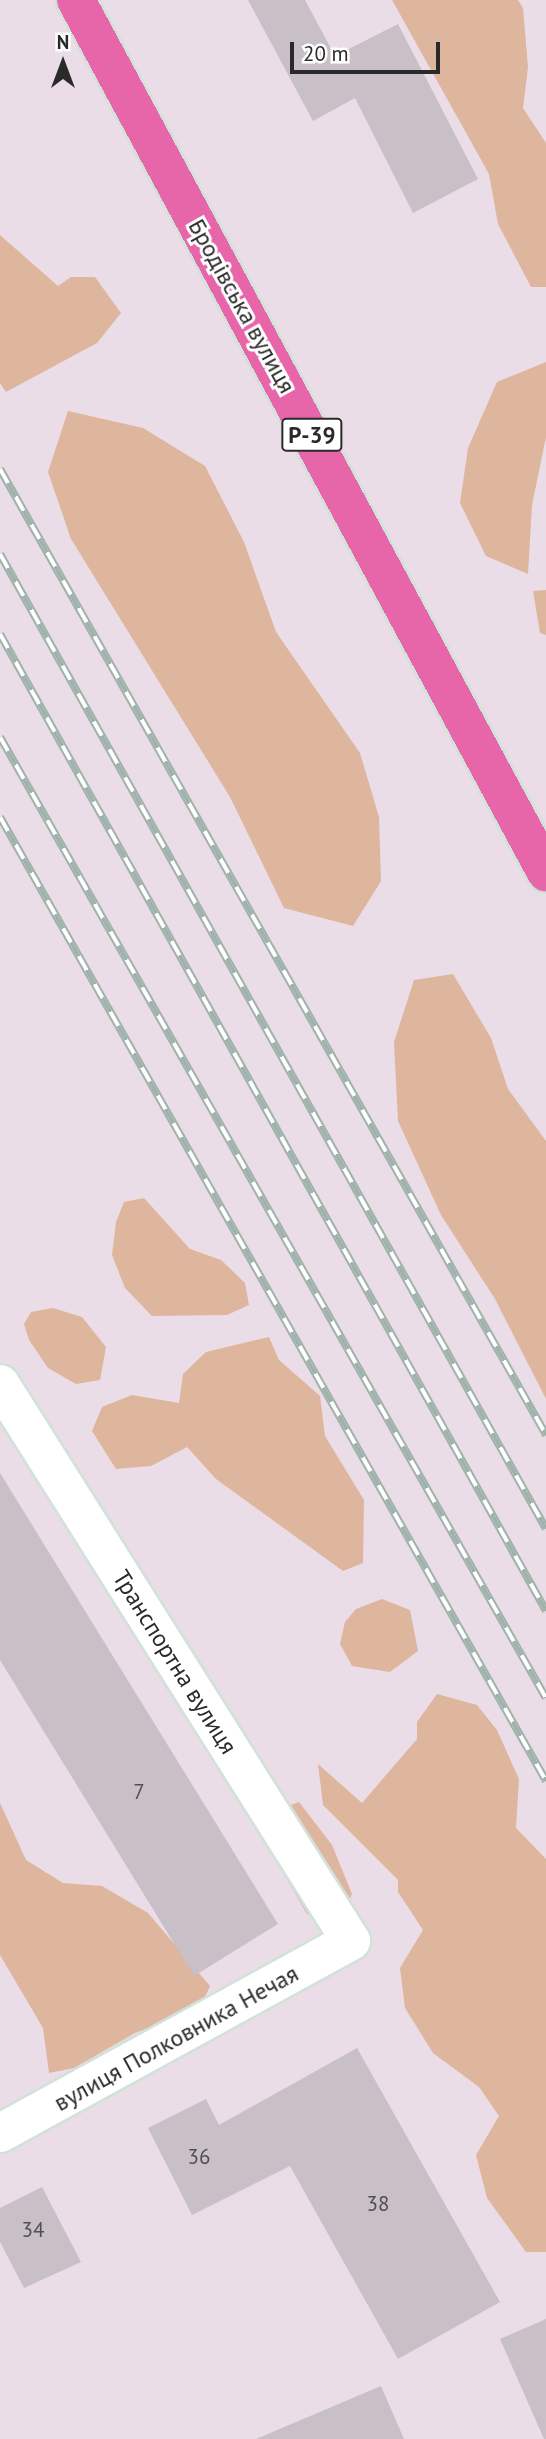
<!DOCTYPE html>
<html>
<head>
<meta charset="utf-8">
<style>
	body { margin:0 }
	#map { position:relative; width:546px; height:2439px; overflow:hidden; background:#ebdde7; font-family:"PT Sans",sans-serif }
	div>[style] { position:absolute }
	.green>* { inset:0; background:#deb59d }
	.building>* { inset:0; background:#c9bfc6 }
	.roads { filter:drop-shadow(2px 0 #d2e1da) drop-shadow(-2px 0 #d2e1da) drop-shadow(0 2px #d2e1da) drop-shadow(0 -2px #d2e1da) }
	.street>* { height:38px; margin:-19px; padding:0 19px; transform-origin:19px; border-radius:19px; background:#fff }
	.primary>* { height:38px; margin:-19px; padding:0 19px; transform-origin:19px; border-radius:19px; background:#e666a9 }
	.rail>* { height:8px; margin-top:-4px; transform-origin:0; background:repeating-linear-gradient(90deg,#fff 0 16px,#a0b3ab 0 32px); box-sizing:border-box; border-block:2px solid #a0b3ab }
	span { translate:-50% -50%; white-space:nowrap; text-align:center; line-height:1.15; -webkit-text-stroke:6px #fff; paint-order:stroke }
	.number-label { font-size:21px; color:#524f51 }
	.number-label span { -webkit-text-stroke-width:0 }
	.shield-label span { padding:2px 5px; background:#fff; border:2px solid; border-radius:5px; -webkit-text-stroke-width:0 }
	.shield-label { font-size:23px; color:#2a2a2a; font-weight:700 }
	.street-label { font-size:24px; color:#2a2a2a }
	.north { position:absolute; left:28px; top:28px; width:70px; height:70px; -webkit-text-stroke:5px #fff; paint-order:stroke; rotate:0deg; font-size:19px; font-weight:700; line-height:28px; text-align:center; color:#2a2a2a }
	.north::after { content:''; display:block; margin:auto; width:24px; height:32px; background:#2a2a2a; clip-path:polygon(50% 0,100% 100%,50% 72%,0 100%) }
	.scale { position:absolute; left:290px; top:42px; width:150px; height:32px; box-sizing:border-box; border:4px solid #2a2a2a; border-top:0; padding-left:9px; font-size:21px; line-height:24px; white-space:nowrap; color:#2a2a2a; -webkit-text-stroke:5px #fff; paint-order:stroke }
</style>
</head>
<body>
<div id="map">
	<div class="green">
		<div style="clip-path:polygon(392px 0,518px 0,523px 8px,528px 67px,523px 108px,546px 143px,546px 287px,531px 287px,498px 224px,489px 174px)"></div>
		<div style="clip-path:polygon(0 235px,58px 286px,71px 277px,95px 277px,121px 313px,97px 343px,6px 392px,0 383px)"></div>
		<div style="clip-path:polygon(546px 362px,546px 437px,532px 505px,528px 574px,486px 556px,460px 503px,468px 448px,497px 382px)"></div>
		<div style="clip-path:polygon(68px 411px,143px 428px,205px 466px,244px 542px,276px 632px,360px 753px,379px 817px,381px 881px,353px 926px,284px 908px,230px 797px,71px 539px,48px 472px)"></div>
		<div style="clip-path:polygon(546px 590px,546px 635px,540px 633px,533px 591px)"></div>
		<div style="clip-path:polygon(453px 974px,491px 1038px,508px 1089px,546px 1141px,546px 1399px,495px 1299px,441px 1215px,398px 1121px,394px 1042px,414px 980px)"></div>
		<div style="clip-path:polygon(144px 1198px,190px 1249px,221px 1260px,245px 1283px,249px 1305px,227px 1315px,152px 1316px,125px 1288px,112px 1255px,116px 1222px,124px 1202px)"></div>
		<div style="clip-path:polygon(53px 1308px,82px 1317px,106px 1347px,100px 1380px,76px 1384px,48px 1368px,29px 1340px,24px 1324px,31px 1312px)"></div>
		<div style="clip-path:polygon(269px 1337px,279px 1360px,320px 1396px,325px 1436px,364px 1500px,363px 1563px,343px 1571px,216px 1479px,187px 1447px,151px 1466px,116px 1469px,92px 1431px,102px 1407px,132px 1395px,179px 1403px,183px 1374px,206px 1352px)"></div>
		<div style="clip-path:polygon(382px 1599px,410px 1610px,418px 1651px,390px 1672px,352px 1666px,340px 1644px,345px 1622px,356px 1609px)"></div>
		<div style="clip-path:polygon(437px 1694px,477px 1705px,497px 1730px,519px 1779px,516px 1828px,546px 1859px,546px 2252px,526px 2252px,487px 2198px,476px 2155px,499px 2116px,479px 2087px,433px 2053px,405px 2008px,400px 1968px,423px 1930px,398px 1892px,398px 1880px,323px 1805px,318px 1764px,362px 1803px,417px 1739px,417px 1722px)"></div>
		<div style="clip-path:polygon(299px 1802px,332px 1845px,352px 1894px,338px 1923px,307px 1914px,282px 1871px,274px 1829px,280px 1809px)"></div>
		<div style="clip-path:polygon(0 1803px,26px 1860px,63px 1883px,102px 1886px,148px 1913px,210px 1986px,200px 2008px,135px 2033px,74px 2068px,49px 2073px,43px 2028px,0 1955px)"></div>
	</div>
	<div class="building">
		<div style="clip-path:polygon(248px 0,305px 0,335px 56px,398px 24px,478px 179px,413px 213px,355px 98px,313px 121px)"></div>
		<div style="clip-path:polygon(0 1473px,278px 1924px,194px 1976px,0 1660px)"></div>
		<div style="clip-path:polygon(357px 2048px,500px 2302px,398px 2359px,290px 2166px,192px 2215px,148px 2128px,206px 2099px,219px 2125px)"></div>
		<div style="clip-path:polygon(42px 2187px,81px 2262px,24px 2288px,0 2242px,0 2208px)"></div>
		<div style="clip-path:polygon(546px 2319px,546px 2439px,544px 2439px,500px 2339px)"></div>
		<div style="clip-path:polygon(381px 2386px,404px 2439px,256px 2439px)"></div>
	</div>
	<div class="roads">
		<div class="street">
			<div style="left:0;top:1384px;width:658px;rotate:57.78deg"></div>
			<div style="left:351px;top:1941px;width:400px;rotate:151.3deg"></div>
		</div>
		<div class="primary">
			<div style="left:76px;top:0;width:991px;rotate:61.68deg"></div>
		</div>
	</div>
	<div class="rail">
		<div style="left:0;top:469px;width:1110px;rotate:60.52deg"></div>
		<div style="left:0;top:554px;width:1117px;rotate:60.75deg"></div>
		<div style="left:0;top:634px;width:1119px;rotate:60.8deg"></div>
		<div style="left:0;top:737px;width:1105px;rotate:60.4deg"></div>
		<div style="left:0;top:817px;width:1108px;rotate:60.47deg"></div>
	</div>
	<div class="number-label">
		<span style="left:139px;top:1792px">7</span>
		<span style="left:199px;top:2157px">36</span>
		<span style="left:378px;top:2204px">38</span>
		<span style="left:33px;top:2230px">34</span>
	</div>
	<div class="shield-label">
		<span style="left:312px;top:435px">Р-39</span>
	</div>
	<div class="street-label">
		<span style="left:242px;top:306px;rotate:61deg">Бродівська вулиця</span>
		<span style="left:175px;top:1662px;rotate:58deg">Транспортна вулиця</span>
		<span style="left:176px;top:2038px;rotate:-29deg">вулиця Полковника Нечая</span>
	</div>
	<div class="north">N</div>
	<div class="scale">20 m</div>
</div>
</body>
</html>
